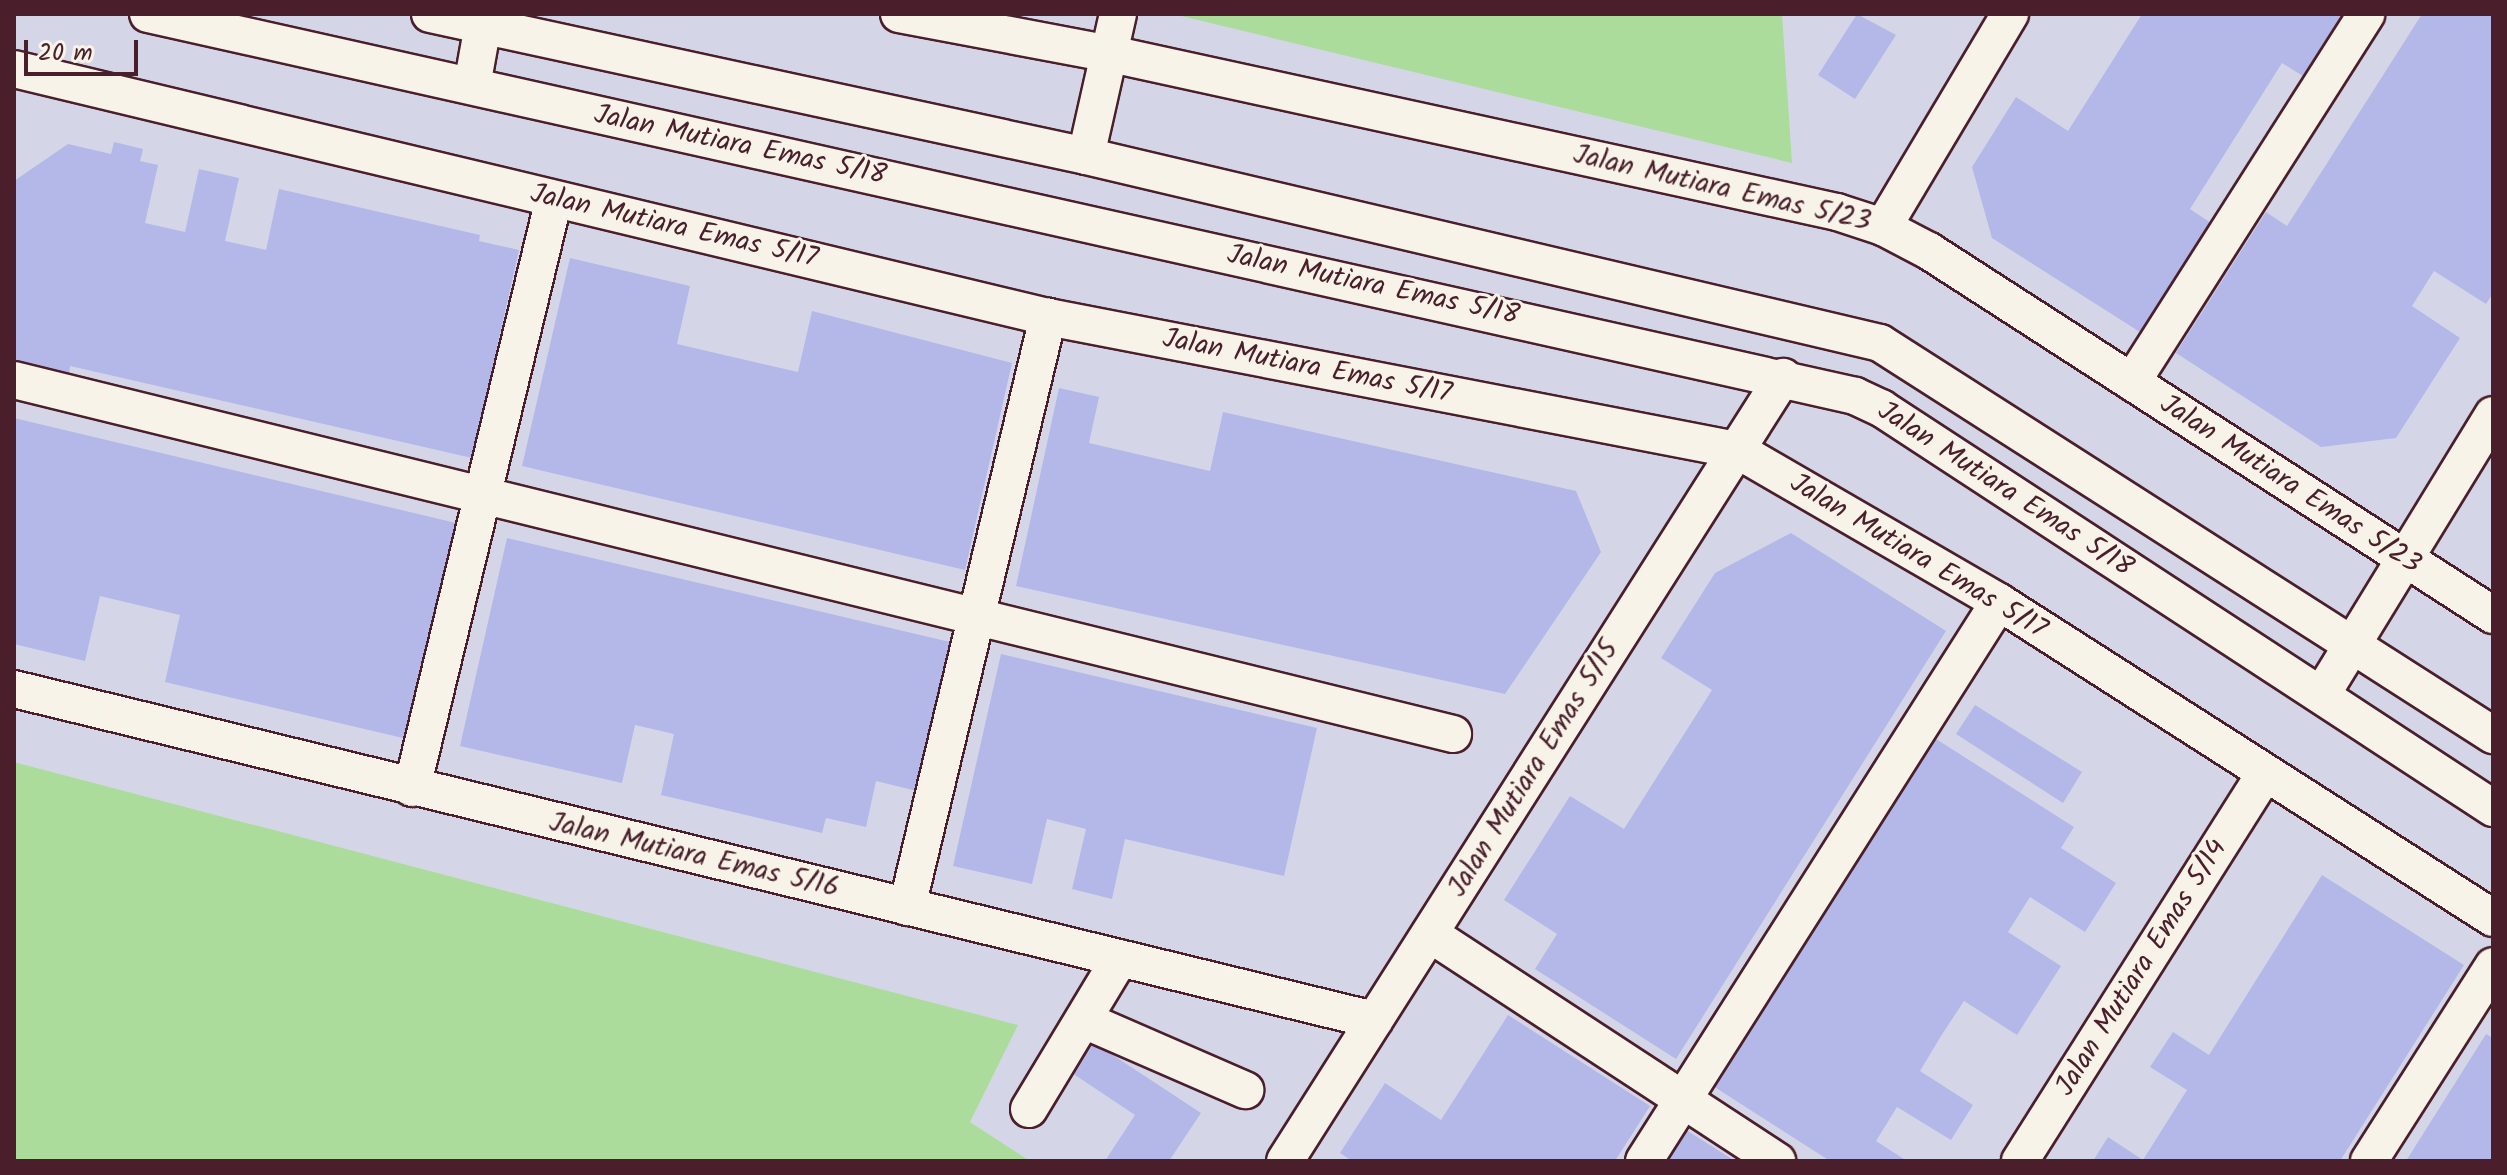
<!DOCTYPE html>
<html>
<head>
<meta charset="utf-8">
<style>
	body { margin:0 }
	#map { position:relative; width:2507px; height:1175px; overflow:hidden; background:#e3e1e8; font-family:Kalam,sans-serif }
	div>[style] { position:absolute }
	.built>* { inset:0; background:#d5d5e8 }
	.green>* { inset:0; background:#abdc9c }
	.building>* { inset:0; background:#b4b8e9 }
	.roads { filter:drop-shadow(2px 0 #4a1f2b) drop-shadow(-2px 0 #4a1f2b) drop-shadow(0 2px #4a1f2b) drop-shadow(0 -2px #4a1f2b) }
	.minor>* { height:36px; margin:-18px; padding:0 18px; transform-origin:18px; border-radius:18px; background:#f7f3e8 }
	span { translate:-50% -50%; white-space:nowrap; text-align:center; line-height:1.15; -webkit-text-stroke:6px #f7f3e8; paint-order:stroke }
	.street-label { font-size:28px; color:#4a1f2b }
	.frame { position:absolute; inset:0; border:16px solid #4a1f2b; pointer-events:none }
	.scale { position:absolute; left:24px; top:40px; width:114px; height:36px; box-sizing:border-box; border:4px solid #4a1f2b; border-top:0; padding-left:10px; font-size:24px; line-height:28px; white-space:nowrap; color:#4a1f2b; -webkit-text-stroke:6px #f7f3e8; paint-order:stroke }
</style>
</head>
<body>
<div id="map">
	<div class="built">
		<div style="clip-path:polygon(14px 14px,2493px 14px,2493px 1161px,1030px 1161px,970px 1122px,1017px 1025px,14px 762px)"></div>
	</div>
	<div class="green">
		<div style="clip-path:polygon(1782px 14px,1792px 163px,1177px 15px,1177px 14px)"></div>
		<div style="clip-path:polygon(14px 762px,1018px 1025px,970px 1122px,1030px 1161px,14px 1161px)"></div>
	</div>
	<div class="building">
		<div style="clip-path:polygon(1857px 14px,1896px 35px,1855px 99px,1818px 75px)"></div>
		<div style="clip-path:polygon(2142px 14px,2342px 14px,2303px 76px,2282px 63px,2190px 209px,2211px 223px,2140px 332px,1992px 238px,1972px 167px,2016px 97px,2068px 131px)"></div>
		<div style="clip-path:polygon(2422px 14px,2493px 14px,2493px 293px,2486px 304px,2434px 271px,2412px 306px,2460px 338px,2396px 438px,2321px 447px,2176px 353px,2266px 212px,2287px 226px)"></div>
		<div style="clip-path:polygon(114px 142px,143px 149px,140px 161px,158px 165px,145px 223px,185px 232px,199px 169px,239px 178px,225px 241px,266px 250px,279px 189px,480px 235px,479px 241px,519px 250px,472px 458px,70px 366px,69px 376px,14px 364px,14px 181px,68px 144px,111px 154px)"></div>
		<div style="clip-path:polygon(570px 258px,690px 286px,677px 344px,798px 372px,812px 311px,1012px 363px,965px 570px,522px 466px)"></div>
		<div style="clip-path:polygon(1059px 388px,1099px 397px,1089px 443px,1210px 471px,1223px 412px,1576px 491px,1601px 552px,1505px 694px,1016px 586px)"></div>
		<div style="clip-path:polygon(14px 418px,456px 523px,407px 739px,165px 682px,180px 615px,100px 596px,85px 661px,14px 644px)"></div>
		<div style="clip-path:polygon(1791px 533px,1946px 631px,1676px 1059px,1535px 969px,1557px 934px,1504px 900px,1570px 796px,1624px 829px,1712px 690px,1661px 658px,1715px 573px)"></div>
		<div style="clip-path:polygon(507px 538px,950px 642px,917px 791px,876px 781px,866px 827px,826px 818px,822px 833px,661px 795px,674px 734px,635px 725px,622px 783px,460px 746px)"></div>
		<div style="clip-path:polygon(1001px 654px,1317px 728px,1284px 876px,1125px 839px,1112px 899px,1072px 889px,1086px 829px,1047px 819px,1032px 884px,953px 866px)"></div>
		<div style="clip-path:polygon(1975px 705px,2082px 772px,2063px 803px,1956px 734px)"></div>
		<div style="clip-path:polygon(1933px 737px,2074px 827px,2061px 848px,2116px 883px,2085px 932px,2030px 897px,2008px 932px,2061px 966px,2017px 1035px,1964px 1001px,1941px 1036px,1920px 1071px,1973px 1105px,1951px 1140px,1897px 1107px,1876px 1141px,1907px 1161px,1830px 1161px,1713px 1086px)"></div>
		<div style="clip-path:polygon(2322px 875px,2464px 965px,2340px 1161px,2093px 1161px,2108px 1137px,2143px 1160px,2187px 1090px,2150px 1067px,2173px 1032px,2209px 1055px)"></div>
		<div style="clip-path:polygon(1508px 1015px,1650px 1106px,1615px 1161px,1352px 1161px,1340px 1153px,1385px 1083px,1441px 1120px)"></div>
		<div style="clip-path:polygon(2486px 1034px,2493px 1038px,2493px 1161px,2406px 1161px)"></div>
		<div style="clip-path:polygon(1093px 1042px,1201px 1113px,1169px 1161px,1105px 1161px,1135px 1115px,1072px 1073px)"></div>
		<div style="clip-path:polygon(1683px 1128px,1735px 1161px,1663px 1161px)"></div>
	</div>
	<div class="roads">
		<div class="minor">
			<div style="left:148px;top:14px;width:1749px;rotate:12.61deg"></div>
			<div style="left:1855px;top:396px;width:29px;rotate:25deg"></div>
			<div style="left:1881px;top:408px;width:731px;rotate:33.17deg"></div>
			<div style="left:430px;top:14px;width:671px;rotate:12.21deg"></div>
			<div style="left:1086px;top:156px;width:816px;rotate:13.25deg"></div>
			<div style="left:1880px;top:343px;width:728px;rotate:32.6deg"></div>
			<div style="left:899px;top:14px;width:216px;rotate:10.7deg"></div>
			<div style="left:1111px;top:54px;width:743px;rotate:12.28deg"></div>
			<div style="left:1837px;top:212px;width:48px;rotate:18.1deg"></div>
			<div style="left:1883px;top:227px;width:52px;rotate:27.6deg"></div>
			<div style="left:1929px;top:251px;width:671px;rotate:32.84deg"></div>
			<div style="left:14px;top:69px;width:1063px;rotate:13.49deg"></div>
			<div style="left:1048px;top:317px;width:702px;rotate:10.93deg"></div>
			<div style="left:1737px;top:450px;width:303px;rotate:30.1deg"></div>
			<div style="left:1999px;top:602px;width:586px;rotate:32.61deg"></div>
			<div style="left:472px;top:86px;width:73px;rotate:-79.8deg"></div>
			<div style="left:1086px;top:156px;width:146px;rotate:-77.3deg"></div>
			<div style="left:1883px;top:227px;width:248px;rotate:-59.2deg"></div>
			<div style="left:14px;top:380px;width:1482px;rotate:13.82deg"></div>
			<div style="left:2132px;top:382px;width:436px;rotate:-57.5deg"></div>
			<div style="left:14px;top:689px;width:1400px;rotate:13.68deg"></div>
			<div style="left:2322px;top:694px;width:327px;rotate:-58.5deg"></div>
			<div style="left:412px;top:788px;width:606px;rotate:-76.45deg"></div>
			<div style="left:907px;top:907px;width:607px;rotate:-76.56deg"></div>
			<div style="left:1430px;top:934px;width:415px;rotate:33.2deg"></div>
			<div style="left:1084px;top:1020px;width:176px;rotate:23.5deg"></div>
			<div style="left:1029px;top:1109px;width:176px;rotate:-58.9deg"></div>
			<div style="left:1285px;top:1161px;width:929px;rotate:-57.58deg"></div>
			<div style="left:1644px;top:1161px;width:662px;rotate:-57.58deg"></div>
			<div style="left:2020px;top:1161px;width:457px;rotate:-57.7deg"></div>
			<div style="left:2369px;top:1161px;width:231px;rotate:-57.5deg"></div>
		</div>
	</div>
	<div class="street-label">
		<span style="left:740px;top:146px;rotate:12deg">Jalan Mutiara Emas 5/18</span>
		<span style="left:1722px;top:189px;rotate:13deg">Jalan Mutiara Emas 5/23</span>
		<span style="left:674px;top:227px;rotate:13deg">Jalan Mutiara Emas 5/17</span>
		<span style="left:1373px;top:286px;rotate:12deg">Jalan Mutiara Emas 5/18</span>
		<span style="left:1307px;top:367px;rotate:11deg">Jalan Mutiara Emas 5/17</span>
		<span style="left:2290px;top:485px;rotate:33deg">Jalan Mutiara Emas 5/23</span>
		<span style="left:2005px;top:490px;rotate:33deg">Jalan Mutiara Emas 5/18</span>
		<span style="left:1918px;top:557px;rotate:31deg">Jalan Mutiara Emas 5/17</span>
		<span style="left:1534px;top:769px;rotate:-58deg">Jalan Mutiara Emas 5/15</span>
		<span style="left:694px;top:856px;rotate:13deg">Jalan Mutiara Emas 5/16</span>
		<span style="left:2142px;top:968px;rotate:-58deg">Jalan Mutiara Emas 5/14</span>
	</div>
	<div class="frame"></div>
	<div class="scale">20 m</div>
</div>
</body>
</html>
